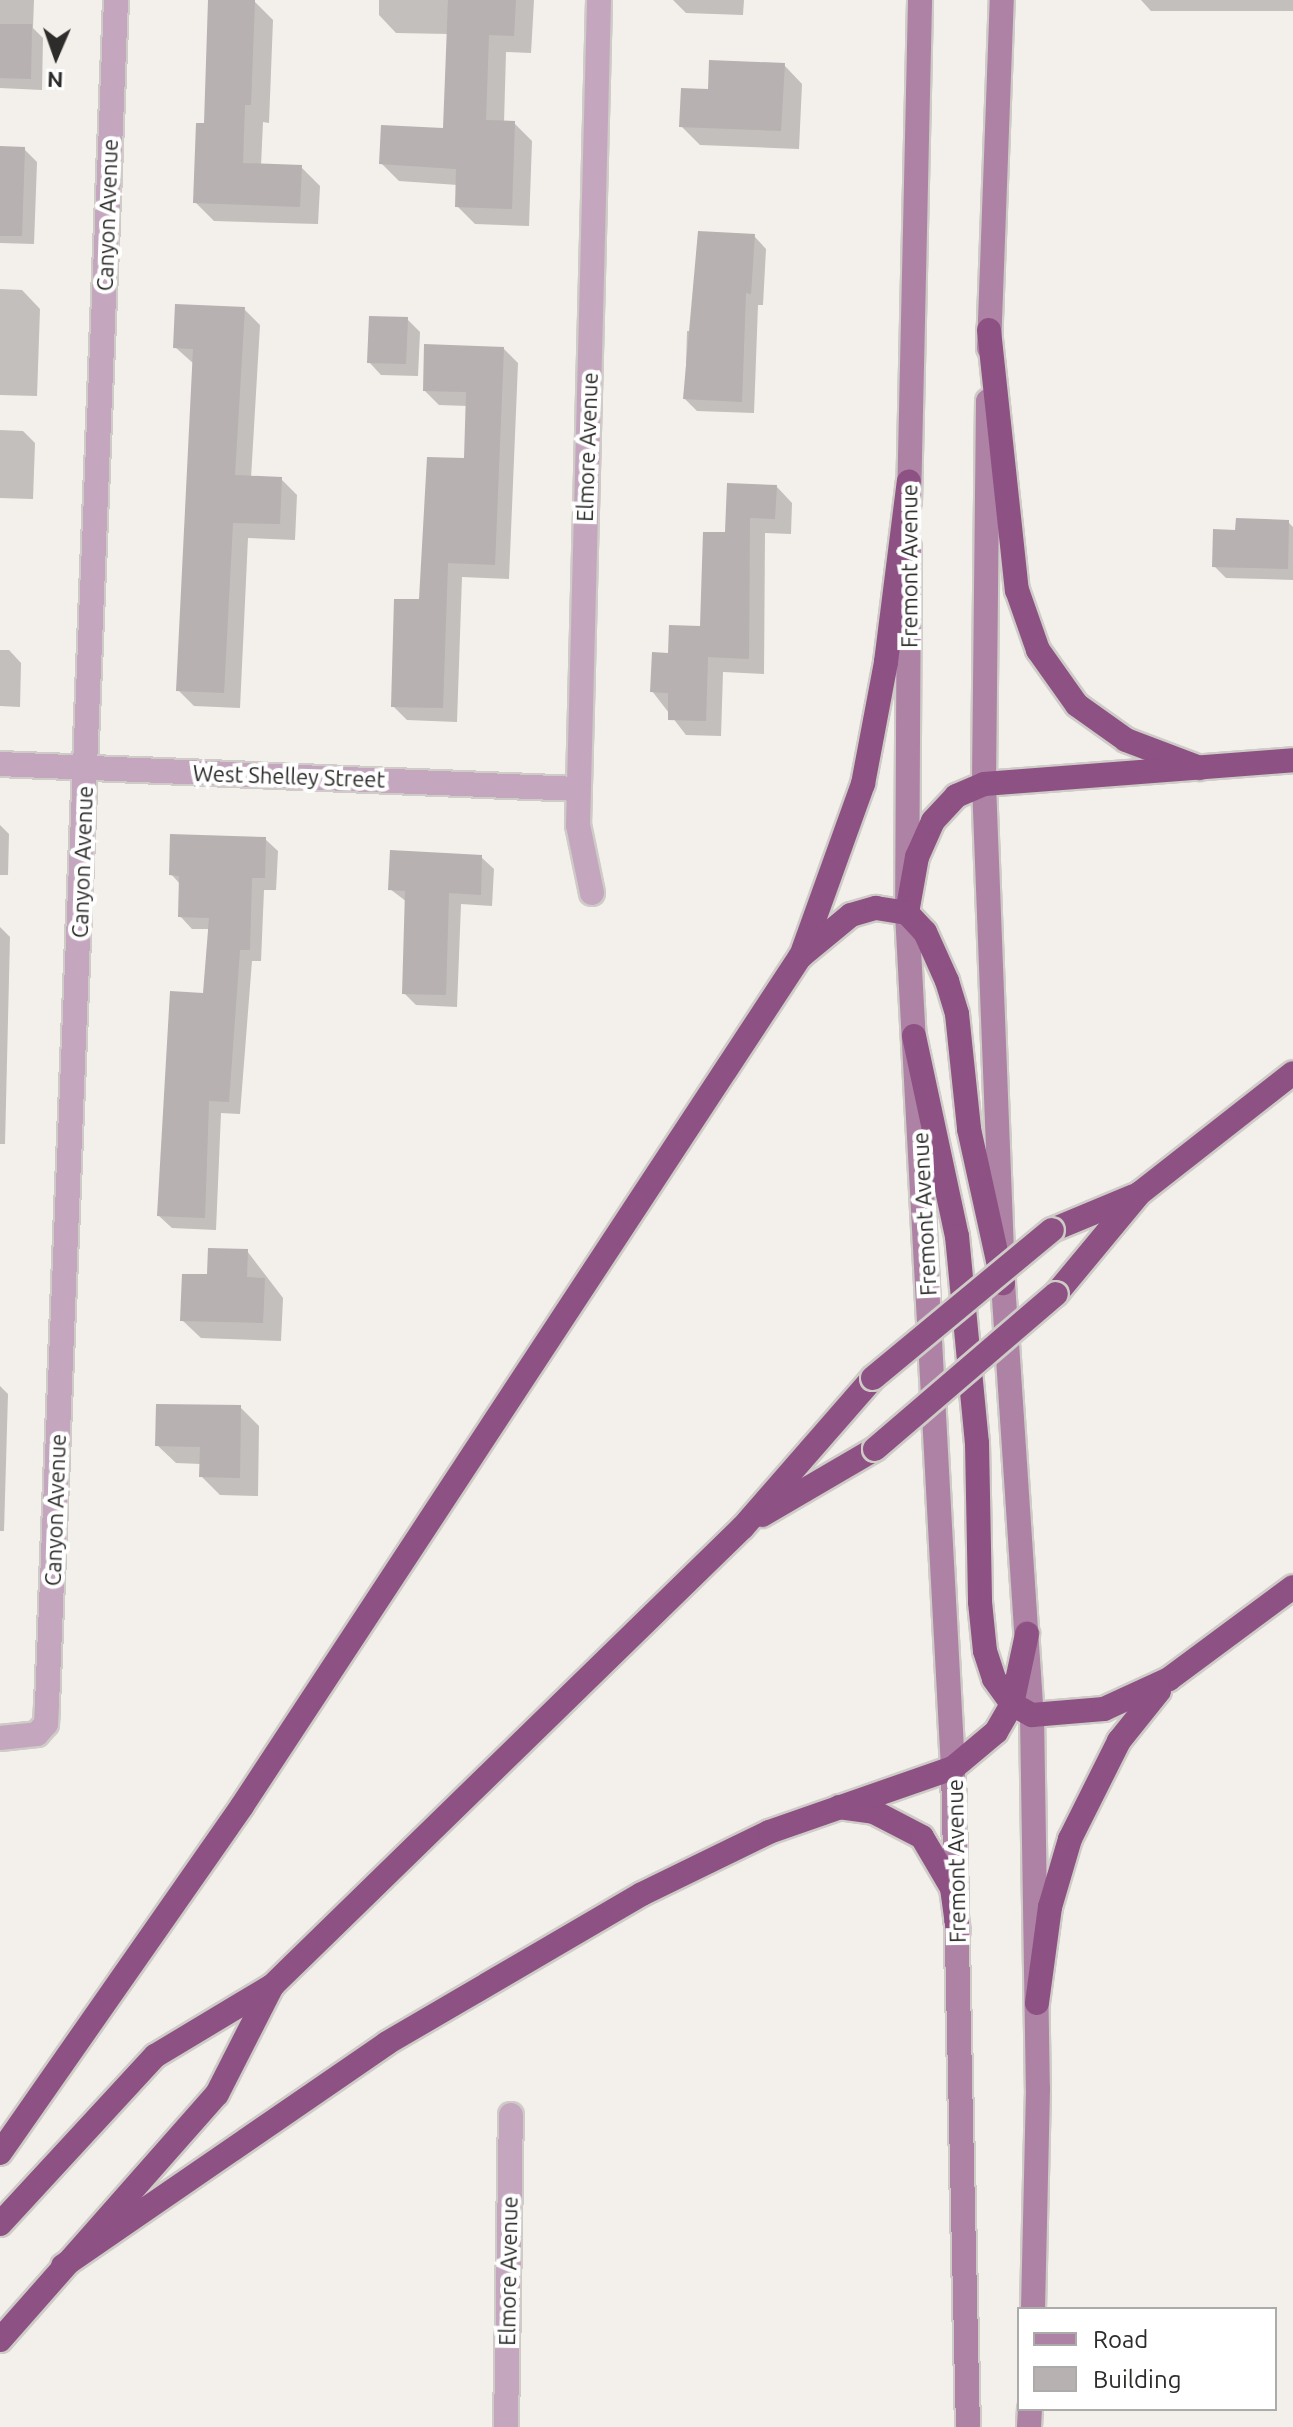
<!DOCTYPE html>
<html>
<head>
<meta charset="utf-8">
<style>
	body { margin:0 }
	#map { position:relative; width:1293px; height:2427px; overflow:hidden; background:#f3efeb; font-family:Ubuntu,sans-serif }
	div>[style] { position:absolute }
	.shadow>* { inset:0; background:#0003 }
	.building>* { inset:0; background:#b7b1b1 }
	.roads { filter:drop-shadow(2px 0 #cfccc8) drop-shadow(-2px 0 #cfccc8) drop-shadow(0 2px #cfccc8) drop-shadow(0 -2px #cfccc8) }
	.street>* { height:24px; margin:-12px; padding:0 12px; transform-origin:12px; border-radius:12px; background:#c4a7be }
	.secondary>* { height:24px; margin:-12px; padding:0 12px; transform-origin:12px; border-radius:12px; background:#ad82a5 }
	.highway>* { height:24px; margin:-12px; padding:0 12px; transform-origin:12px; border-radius:12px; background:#8d5183 }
	.bridges { filter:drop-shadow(2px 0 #cfccc8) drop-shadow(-2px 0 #cfccc8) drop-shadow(0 2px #cfccc8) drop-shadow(0 -2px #cfccc8) }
	.highway-bridge>* { height:24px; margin:-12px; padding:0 12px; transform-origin:12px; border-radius:12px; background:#8d5183 }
	span { translate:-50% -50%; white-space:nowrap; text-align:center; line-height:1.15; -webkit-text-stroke:8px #fff; paint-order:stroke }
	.street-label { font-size:22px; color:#2d2c2b }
	.legend { position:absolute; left:1017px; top:2307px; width:260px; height:104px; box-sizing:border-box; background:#fff; border:2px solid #ababaa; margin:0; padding:10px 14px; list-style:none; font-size:24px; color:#2d2c2b }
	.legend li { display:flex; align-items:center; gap:16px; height:40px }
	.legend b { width:40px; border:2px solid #ababaa }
	.north { position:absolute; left:16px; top:16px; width:80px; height:80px; -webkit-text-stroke:6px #fff; paint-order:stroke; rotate:182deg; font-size:22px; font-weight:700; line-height:32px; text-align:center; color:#2d2c2b }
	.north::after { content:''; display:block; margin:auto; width:28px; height:36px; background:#2d2c2b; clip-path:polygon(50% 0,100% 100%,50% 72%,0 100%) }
</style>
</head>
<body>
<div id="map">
	<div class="shadow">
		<div style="clip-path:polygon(0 0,34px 0,33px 28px,43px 38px,42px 90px,0 88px)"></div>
		<div style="clip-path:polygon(210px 0,254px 1px,273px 20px,269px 123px,263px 122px,261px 166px,301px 167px,320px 186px,318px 224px,214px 221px,195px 202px,206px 125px)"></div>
		<div style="clip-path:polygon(379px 0,534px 0,531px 53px,506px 52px,504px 123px,514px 123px,532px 141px,529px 226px,475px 224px,457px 206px,458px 185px,399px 181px,381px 163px,445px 130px,449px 34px,396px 33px,379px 15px)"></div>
		<div style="clip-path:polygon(673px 0,744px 0,743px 15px,686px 13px)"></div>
		<div style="clip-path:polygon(1141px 0,1293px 0,1293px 11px,1151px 11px)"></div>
		<div style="clip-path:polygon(784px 65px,802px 84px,799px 149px,700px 145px,681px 126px,710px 91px)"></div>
		<div style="clip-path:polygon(0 148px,24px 149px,37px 162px,34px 244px,0 243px)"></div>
		<div style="clip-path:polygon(754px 236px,766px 249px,763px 305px,758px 305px,754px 413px,697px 411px,685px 399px,687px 331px,694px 331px)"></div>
		<div style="clip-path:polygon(0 289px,22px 290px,40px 309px,37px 396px,0 395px)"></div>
		<div style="clip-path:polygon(244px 309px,260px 325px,251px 478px,281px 479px,297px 495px,295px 540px,248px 538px,240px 708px,194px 706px,178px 690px,194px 364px,175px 347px)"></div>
		<div style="clip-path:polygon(407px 319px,420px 332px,418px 376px,381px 375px,369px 362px)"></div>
		<div style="clip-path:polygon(504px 349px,518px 363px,509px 579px,462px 577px,457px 722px,407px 720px,393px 706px,466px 460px,468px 406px,439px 405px,425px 391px)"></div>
		<div style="clip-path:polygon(0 430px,23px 431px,35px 443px,33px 499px,0 498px)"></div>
		<div style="clip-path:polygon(777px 487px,792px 503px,791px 534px,765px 533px,764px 674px,723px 672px,721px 736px,686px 735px,652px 691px,670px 655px,702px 628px,726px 534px)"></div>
		<div style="clip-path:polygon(1288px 522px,1293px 527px,1293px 580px,1226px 578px,1214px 566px)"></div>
		<div style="clip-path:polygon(0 650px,9px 650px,21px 663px,20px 707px,0 706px)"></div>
		<div style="clip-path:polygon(0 825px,9px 834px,8px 875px,0 875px)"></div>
		<div style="clip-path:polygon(265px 839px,278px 851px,276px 890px,264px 890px,261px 961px,252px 961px,240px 1114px,221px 1113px,216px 1230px,172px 1228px,159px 1216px,205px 995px,210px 929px,192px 929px,180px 916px,181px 885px,171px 874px)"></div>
		<div style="clip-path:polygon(481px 857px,494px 869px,492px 906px,461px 904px,457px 1007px,416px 1005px,404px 993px,407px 902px,390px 889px)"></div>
		<div style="clip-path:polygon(0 927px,10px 937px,5px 1144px,0 1144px)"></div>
		<div style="clip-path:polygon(247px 1251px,283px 1298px,281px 1341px,201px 1338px,182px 1320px,209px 1276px)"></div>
		<div style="clip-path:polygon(0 1386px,8px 1394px,4px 1531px,0 1531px)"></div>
		<div style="clip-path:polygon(240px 1407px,259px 1426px,258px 1496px,220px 1495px,201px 1476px,201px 1464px,176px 1463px,157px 1445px)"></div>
	</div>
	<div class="building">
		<div style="clip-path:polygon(208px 0,255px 0,251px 105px,245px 105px,243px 163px,302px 165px,300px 207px,193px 203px,196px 123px,204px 123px)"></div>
		<div style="clip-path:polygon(448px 0,516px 0,514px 36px,489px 35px,486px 120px,515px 121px,512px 209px,455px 207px,456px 169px,379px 164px,381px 125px,443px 128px)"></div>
		<div style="clip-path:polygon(0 24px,32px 24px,31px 79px,0 78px)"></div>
		<div style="clip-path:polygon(709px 60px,785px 63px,781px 131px,679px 127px,681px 88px,708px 89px)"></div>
		<div style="clip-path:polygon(0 146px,25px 147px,22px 236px,0 236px)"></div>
		<div style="clip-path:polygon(698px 231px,755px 234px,751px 294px,746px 293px,742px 402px,683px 399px)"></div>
		<div style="clip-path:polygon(175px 304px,245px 307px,235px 475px,282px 477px,280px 524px,233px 523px,224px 693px,176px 691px,193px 349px,173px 348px)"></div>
		<div style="clip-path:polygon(369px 316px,408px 317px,406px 364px,367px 363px)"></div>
		<div style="clip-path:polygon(424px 344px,504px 347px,495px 565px,448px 563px,443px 708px,391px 707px,394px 599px,419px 599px,427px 457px,464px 458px,466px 392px,423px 391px)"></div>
		<div style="clip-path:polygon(727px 483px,777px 485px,775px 519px,750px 518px,749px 659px,708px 657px,706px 721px,668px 720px,668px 693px,650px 692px,652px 652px,668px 653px,669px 625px,700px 626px,703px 532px,725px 532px)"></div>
		<div style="clip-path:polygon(1236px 518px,1289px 520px,1288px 569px,1212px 567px,1213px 529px,1235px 530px)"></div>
		<div style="clip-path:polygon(170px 834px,266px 837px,265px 878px,252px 878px,250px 950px,240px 950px,229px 1102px,209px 1101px,205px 1218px,157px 1216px,170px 991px,203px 993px,209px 918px,178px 917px,179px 876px,169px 875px)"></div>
		<div style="clip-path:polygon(390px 850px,482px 855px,481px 895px,449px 893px,446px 995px,402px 994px,405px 891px,388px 890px)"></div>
		<div style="clip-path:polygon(208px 1248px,248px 1249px,247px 1277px,265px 1278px,263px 1323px,180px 1321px,182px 1274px,207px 1274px)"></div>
		<div style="clip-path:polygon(156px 1404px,241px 1405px,240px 1478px,199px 1477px,200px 1447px,155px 1446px)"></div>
	</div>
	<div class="roads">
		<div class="street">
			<div style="left:0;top:764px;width:579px;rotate:2.48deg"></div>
			<div style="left:592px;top:893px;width:69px;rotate:-101.6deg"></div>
			<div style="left:578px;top:825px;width:825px;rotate:-88.54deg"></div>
			<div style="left:0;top:1738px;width:37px;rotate:-6deg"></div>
			<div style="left:37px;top:1734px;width:13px;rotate:-48deg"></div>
			<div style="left:46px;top:1724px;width:20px;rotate:-87deg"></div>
			<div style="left:47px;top:1704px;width:1705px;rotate:-87.68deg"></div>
			<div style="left:506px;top:2427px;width:312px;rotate:-89.1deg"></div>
		</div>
		<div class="secondary">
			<div style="left:989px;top:348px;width:348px;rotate:-87.9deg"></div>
			<div style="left:988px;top:401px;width:383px;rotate:90.6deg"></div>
			<div style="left:984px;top:784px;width:499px;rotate:87.8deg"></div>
			<div style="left:1003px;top:1283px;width:433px;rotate:86.2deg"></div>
			<div style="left:1032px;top:1715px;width:374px;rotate:89.1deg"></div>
			<div style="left:1038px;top:2089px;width:220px;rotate:91.3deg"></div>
			<div style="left:909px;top:502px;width:502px;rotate:-88.74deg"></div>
			<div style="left:909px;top:547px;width:366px;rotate:90.3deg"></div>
			<div style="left:907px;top:913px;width:856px;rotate:86.92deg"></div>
			<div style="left:953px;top:1768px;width:659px;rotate:88.7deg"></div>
			<div style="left:1029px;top:2427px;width:18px;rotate:-87deg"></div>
		</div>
		<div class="highway">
			<div style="left:989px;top:330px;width:262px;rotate:83.9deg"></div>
			<div style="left:1017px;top:590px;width:64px;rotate:70.7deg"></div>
			<div style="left:1038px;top:650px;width:67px;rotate:54.7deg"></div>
			<div style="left:1077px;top:705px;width:60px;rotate:35.5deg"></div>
			<div style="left:1126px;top:740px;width:79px;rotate:20.7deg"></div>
			<div style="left:907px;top:913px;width:57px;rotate:-79.9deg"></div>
			<div style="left:917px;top:857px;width:39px;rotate:-66deg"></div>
			<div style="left:933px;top:821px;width:34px;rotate:-47deg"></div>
			<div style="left:956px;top:796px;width:30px;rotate:-23deg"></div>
			<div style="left:984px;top:784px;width:310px;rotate:-4.4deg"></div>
			<div style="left:801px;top:956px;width:183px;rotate:-70.2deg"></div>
			<div style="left:863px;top:784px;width:124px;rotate:-79.3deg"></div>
			<div style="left:886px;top:662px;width:182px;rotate:-82.8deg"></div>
			<div style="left:914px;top:1036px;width:205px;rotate:77.9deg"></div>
			<div style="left:957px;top:1236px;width:208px;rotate:84.5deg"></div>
			<div style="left:977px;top:1443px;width:159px;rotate:88.9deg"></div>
			<div style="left:980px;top:1602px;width:49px;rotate:84.2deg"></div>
			<div style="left:985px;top:1651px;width:29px;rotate:72deg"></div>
			<div style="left:994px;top:1679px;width:31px;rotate:54deg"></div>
			<div style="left:1012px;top:1704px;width:23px;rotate:29deg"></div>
			<div style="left:1032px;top:1715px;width:72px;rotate:-4.8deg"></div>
			<div style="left:1104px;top:1709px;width:72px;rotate:-24.8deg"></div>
			<div style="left:1169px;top:1679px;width:154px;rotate:-36.6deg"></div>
			<div style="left:1052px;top:1230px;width:89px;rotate:-22.5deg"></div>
			<div style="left:1056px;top:1294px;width:131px;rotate:-50.3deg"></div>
			<div style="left:1140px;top:1193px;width:194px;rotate:-38.1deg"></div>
			<div style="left:762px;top:1515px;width:131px;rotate:-30.3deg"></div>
			<div style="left:839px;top:1807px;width:35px;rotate:8deg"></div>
			<div style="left:874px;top:1812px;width:54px;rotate:27.5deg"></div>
			<div style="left:922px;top:1837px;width:59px;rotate:59.5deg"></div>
			<div style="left:952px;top:1888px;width:43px;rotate:82.1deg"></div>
			<div style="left:1037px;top:2003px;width:97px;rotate:-82.3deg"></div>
			<div style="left:1050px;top:1907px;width:71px;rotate:-73.6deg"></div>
			<div style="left:1070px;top:1839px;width:110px;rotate:-63.4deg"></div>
			<div style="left:1119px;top:1741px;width:64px;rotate:-51.3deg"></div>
			<div style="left:0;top:2153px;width:423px;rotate:-55.1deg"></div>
			<div style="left:242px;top:1806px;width:1016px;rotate:-56.69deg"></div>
			<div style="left:800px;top:957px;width:66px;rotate:-39.5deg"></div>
			<div style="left:851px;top:915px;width:26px;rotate:-16deg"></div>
			<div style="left:876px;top:908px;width:31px;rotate:9deg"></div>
			<div style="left:907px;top:913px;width:26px;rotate:47deg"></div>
			<div style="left:925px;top:932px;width:54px;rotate:65.8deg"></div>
			<div style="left:947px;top:981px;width:34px;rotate:73deg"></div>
			<div style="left:957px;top:1014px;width:116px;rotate:84deg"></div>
			<div style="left:969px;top:1129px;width:158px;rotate:77.6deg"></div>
			<div style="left:0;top:2224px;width:229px;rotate:-47.3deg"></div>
			<div style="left:155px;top:2056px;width:138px;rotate:-31deg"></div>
			<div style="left:273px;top:1985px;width:656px;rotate:-44.26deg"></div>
			<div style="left:743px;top:1527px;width:198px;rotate:-48.9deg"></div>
			<div style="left:63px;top:2266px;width:393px;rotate:-34.5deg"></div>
			<div style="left:387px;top:2043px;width:295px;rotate:-30.3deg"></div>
			<div style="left:642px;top:1894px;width:141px;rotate:-26deg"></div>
			<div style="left:769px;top:1832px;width:195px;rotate:-19.2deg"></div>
			<div style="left:953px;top:1768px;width:56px;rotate:-39.9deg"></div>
			<div style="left:996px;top:1732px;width:32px;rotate:-60deg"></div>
			<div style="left:1012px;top:1704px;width:72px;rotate:-77.9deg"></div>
			<div style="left:0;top:2340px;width:328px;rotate:-48.6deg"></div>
			<div style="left:217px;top:2094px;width:121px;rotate:-63deg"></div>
		</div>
	</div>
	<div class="bridges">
		<div class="highway-bridge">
			<div style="left:873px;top:1378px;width:232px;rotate:-39.6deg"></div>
			<div style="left:875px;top:1449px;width:238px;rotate:-40.6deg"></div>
		</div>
	</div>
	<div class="street-label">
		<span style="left:107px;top:215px;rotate:-88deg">Canyon Avenue</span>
		<span style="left:587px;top:447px;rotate:-88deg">Elmore Avenue</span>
		<span style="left:909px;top:566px;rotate:-90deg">Fremont Avenue</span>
		<span style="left:289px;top:776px;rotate:2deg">West Shelley Street</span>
		<span style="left:82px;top:862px;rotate:-88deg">Canyon Avenue</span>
		<span style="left:924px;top:1214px;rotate:-93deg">Fremont Avenue</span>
		<span style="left:55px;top:1510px;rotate:-88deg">Canyon Avenue</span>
		<span style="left:956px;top:1861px;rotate:-91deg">Fremont Avenue</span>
		<span style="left:508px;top:2271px;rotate:-89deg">Elmore Avenue</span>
	</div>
	<ul class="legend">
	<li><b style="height:10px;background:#ad82a5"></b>Road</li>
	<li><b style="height:22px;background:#b7b1b1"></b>Building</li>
	</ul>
	<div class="north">N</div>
</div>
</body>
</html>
